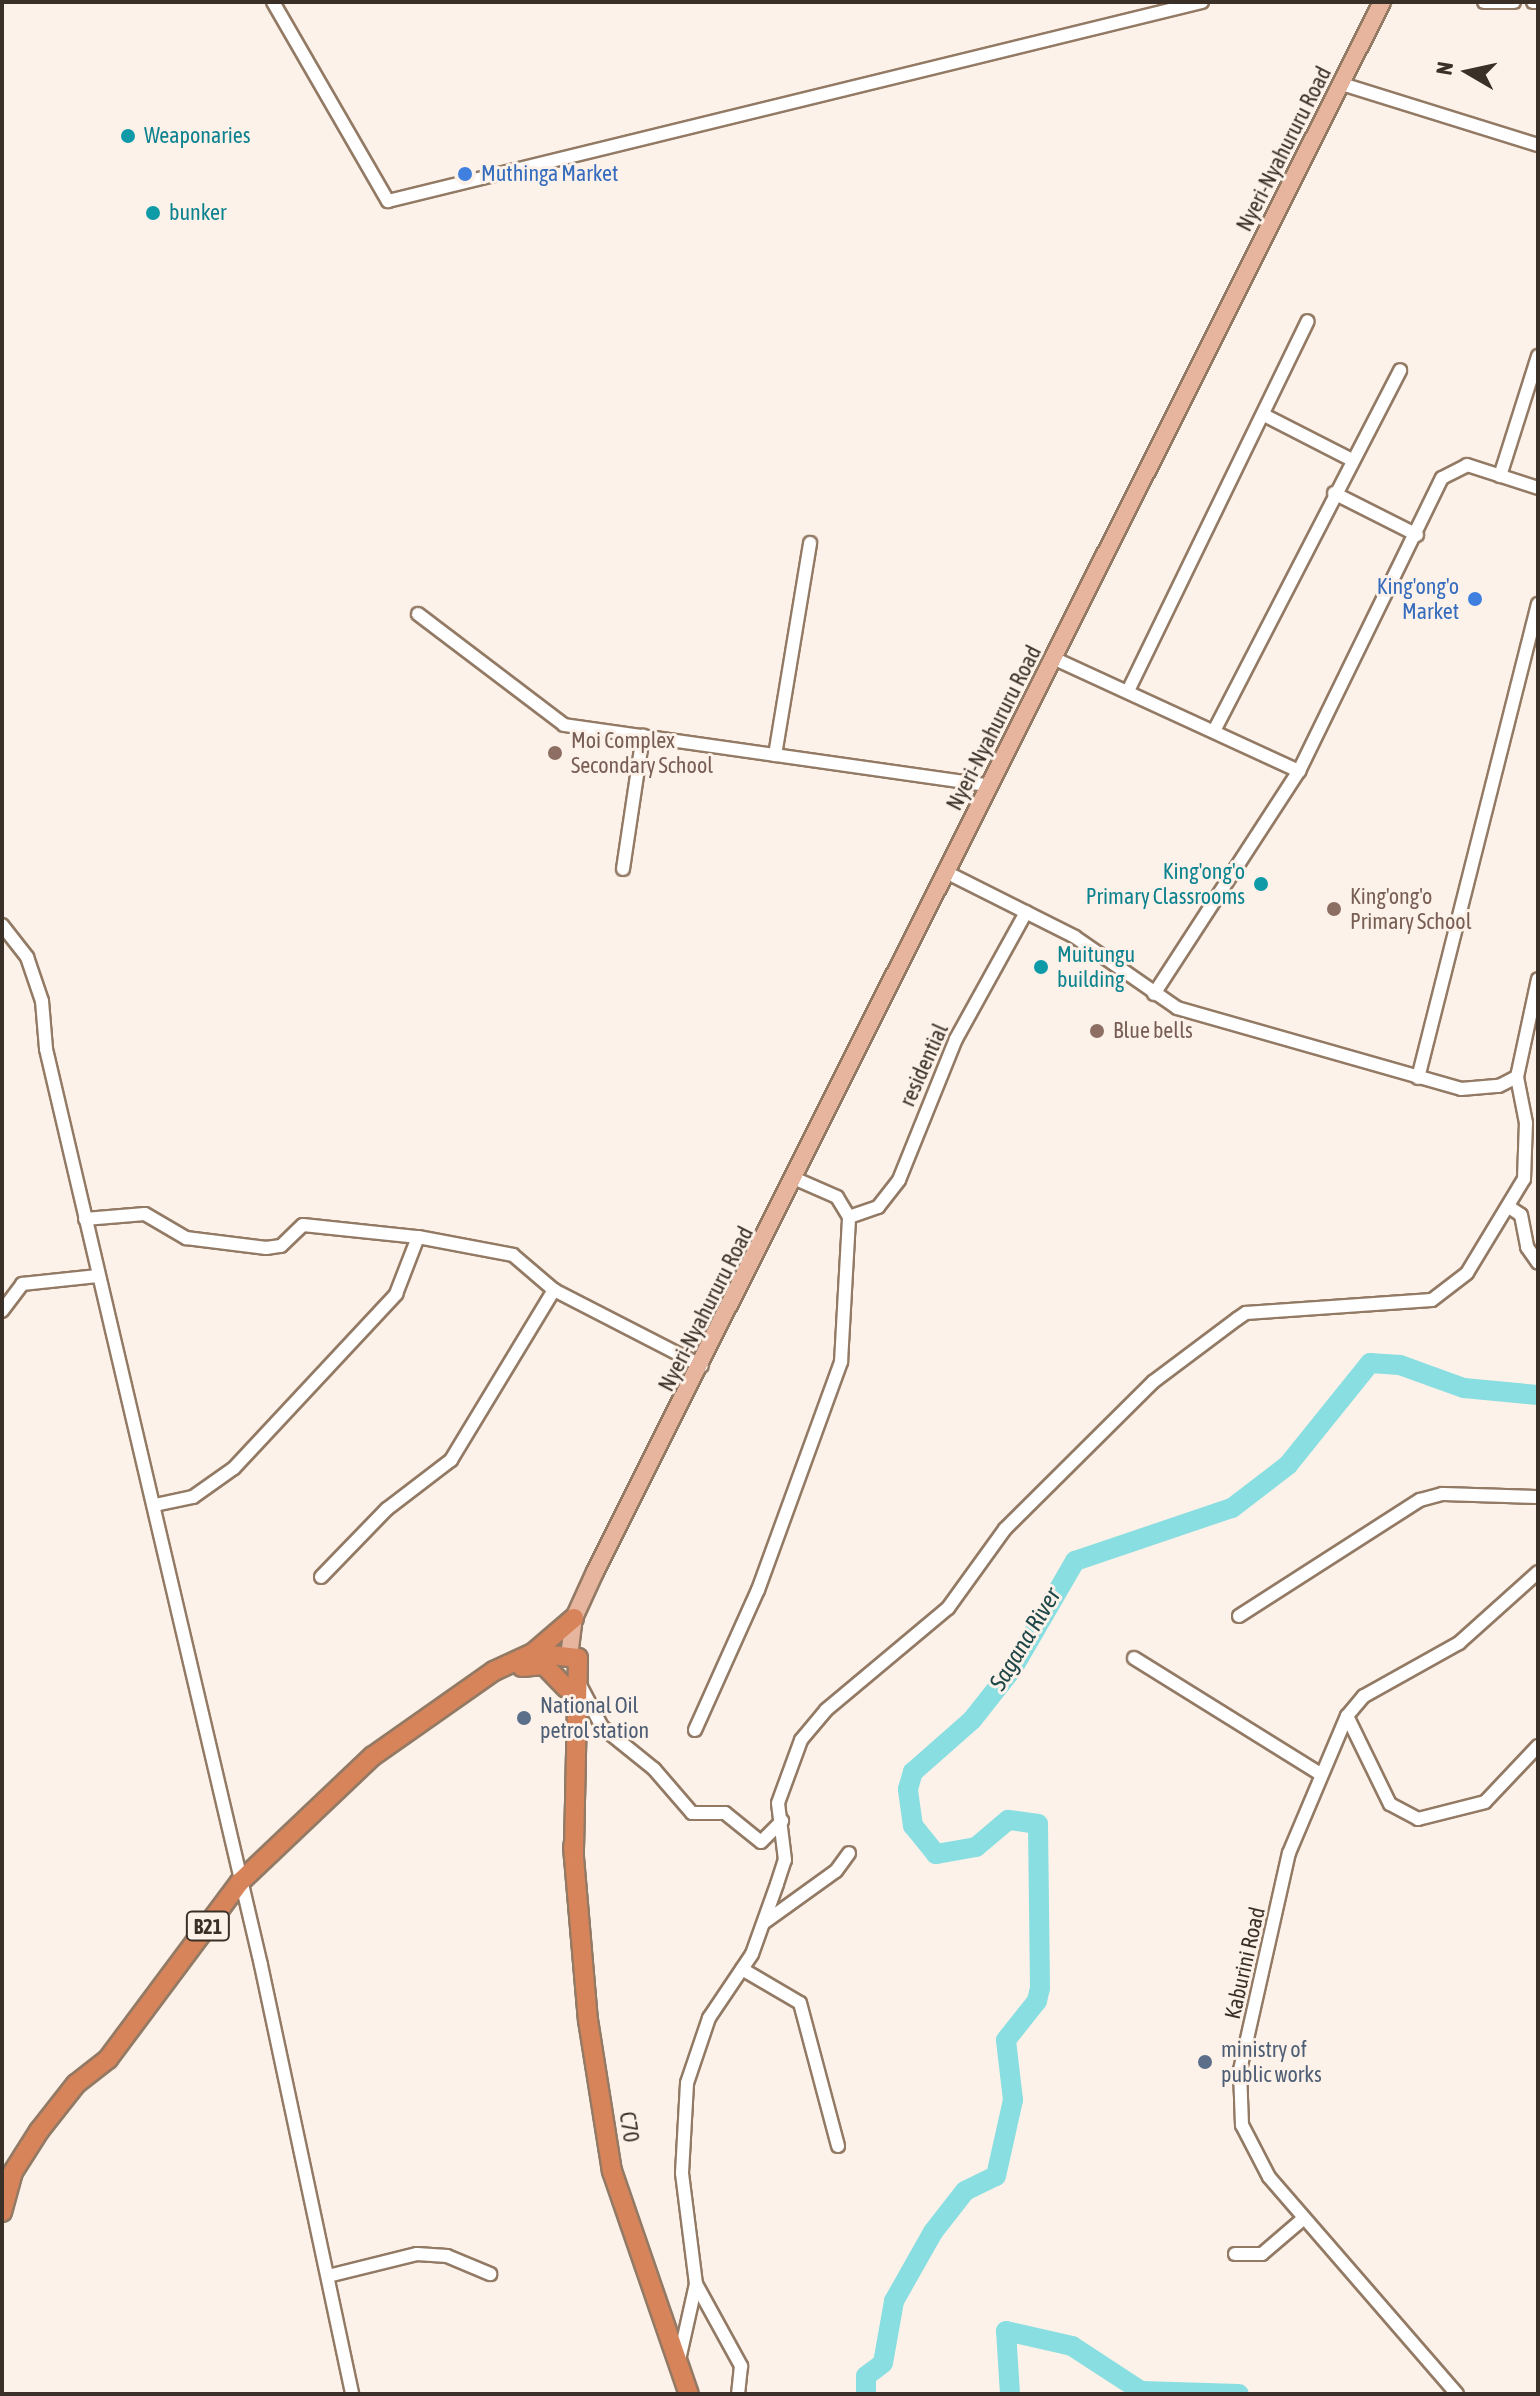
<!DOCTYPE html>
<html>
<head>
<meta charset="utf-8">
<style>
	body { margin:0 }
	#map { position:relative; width:1540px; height:2396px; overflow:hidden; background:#fdf2e9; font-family:"Asap Condensed",sans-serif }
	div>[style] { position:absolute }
	.river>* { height:20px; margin:-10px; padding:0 10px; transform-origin:10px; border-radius:10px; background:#88dee0 }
	.roads { filter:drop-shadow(2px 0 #937a65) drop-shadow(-2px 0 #937a65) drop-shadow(0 2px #937a65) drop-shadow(0 -2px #937a65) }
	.minor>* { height:12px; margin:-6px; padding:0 6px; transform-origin:6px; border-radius:6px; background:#fff }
	.major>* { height:16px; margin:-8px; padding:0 8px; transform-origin:8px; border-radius:8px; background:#e7b59d }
	.highway>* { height:18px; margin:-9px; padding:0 9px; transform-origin:9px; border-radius:9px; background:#d7845b }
	.dots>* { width:22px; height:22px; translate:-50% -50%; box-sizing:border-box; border:4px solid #fdf2e9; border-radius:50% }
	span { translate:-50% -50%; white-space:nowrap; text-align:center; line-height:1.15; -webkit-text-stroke:6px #fdf2e9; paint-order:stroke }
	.shield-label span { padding:2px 6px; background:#fdf2e9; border:2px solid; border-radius:6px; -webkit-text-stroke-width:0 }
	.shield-label { font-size:20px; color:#3b3027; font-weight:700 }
	.culture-label { font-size:22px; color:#0d838f }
	.left { translate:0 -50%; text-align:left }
	.right { translate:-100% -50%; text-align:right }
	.street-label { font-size:22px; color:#3b3027 }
	.shop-label { font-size:22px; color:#366cbe }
	.education-label { font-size:22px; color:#785e54 }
	.service-label { font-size:22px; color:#4e5e75 }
	.water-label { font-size:24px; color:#1e4748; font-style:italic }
	.frame { position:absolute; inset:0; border:4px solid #3b3027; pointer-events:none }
	.north { position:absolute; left:1428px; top:32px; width:80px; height:80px; -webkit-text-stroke:6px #fdf2e9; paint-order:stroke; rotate:279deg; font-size:22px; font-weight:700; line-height:32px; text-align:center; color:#3b3027 }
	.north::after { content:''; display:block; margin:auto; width:28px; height:36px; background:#3b3027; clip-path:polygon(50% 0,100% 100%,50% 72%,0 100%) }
</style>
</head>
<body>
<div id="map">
	<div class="river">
		<div style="left:866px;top:2394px;width:18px;rotate:-90deg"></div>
		<div style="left:866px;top:2376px;width:21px;rotate:-37deg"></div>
		<div style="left:883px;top:2363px;width:63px;rotate:-79.9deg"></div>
		<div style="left:894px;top:2301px;width:79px;rotate:-60.5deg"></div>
		<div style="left:933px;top:2232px;width:52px;rotate:-52deg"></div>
		<div style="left:965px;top:2191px;width:34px;rotate:-26deg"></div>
		<div style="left:996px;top:2176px;width:78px;rotate:-77.4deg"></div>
		<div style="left:1013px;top:2100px;width:60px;rotate:-96.7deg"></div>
		<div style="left:1006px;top:2040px;width:50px;rotate:-51.5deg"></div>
		<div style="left:1037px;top:2001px;width:13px;rotate:-77deg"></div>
		<div style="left:1040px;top:1988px;width:164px;rotate:-90.7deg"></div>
		<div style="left:1038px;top:1824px;width:30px;rotate:-172deg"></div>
		<div style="left:1008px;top:1820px;width:42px;rotate:139.8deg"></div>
		<div style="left:976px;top:1847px;width:41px;rotate:170.1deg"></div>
		<div style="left:936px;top:1854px;width:36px;rotate:-129deg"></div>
		<div style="left:913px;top:1826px;width:37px;rotate:-98deg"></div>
		<div style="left:908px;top:1789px;width:18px;rotate:-74deg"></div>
		<div style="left:913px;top:1772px;width:79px;rotate:-41.4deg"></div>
		<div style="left:972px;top:1720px;width:66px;rotate:-51.7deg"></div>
		<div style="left:1013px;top:1668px;width:124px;rotate:-59.9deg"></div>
		<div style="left:1075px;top:1561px;width:166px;rotate:-18.7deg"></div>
		<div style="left:1232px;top:1508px;width:71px;rotate:-37.5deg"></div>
		<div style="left:1288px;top:1465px;width:131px;rotate:-51.2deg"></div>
		<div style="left:1370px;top:1363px;width:30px;rotate:4deg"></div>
		<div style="left:1400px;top:1365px;width:68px;rotate:19.8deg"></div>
		<div style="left:1464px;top:1388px;width:74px;rotate:5.4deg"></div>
		<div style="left:1010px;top:2394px;width:63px;rotate:-93.6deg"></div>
		<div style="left:1006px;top:2331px;width:68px;rotate:12.8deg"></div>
		<div style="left:1072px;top:2346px;width:82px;rotate:33.1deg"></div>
		<div style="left:1141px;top:2391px;width:98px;rotate:1.8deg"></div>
	</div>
	<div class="roads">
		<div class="minor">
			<div style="left:273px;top:2px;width:230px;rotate:60deg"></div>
			<div style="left:388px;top:201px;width:838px;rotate:-13.74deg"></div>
			<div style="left:1484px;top:2px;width:30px"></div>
			<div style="left:1533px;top:2px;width:5px"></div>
			<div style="left:1342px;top:84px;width:205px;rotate:17.3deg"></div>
			<div style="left:1264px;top:415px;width:97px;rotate:27.1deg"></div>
			<div style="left:1500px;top:476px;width:126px;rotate:-72.4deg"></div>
			<div style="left:1334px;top:493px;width:93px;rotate:26.8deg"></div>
			<div style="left:418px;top:614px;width:183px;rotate:37.2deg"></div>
			<div style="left:564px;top:725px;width:430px;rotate:8.1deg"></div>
			<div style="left:1053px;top:658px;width:271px;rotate:24.7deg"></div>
			<div style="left:1299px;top:771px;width:326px;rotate:-64deg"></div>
			<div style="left:1442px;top:478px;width:28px;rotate:-27deg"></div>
			<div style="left:1467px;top:465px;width:75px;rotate:17.9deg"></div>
			<div style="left:1128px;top:691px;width:411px;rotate:-64.1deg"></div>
			<div style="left:1214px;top:731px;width:406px;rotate:-62.7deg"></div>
			<div style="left:775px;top:755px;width:215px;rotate:-80.6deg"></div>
			<div style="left:623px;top:869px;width:135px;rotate:-81.5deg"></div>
			<div style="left:946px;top:872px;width:144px;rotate:26.7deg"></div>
			<div style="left:1075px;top:937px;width:124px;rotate:34.8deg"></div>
			<div style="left:1177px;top:1008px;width:295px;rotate:15.9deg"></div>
			<div style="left:1461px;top:1089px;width:38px;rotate:-5deg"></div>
			<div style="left:1499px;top:1086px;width:20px;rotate:-27deg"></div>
			<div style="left:1517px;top:1077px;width:100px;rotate:-77.9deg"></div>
			<div style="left:2px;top:925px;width:41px;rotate:52deg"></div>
			<div style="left:27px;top:957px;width:46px;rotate:71.2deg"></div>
			<div style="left:42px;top:1001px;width:48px;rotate:85.2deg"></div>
			<div style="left:46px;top:1049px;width:941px;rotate:76.79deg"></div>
			<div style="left:261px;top:1965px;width:439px;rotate:78deg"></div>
			<div style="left:1154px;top:994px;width:266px;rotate:-57deg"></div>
			<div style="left:1418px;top:1078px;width:489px;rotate:-75.8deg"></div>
			<div style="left:1509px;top:1207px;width:14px;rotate:34deg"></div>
			<div style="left:1521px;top:1215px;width:33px;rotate:79deg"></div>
			<div style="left:1527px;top:1247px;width:19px;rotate:55deg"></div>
			<div style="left:849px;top:1217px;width:31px;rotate:-19deg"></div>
			<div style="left:878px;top:1207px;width:34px;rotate:-52deg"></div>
			<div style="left:899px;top:1180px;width:152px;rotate:-68deg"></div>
			<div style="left:956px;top:1039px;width:145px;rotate:-61.1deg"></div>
			<div style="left:85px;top:1219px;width:60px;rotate:-4.8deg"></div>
			<div style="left:145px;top:1214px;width:48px;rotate:30.3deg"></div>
			<div style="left:186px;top:1238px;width:81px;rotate:7.1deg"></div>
			<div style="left:266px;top:1248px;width:15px;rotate:-8deg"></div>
			<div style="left:281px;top:1246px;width:30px;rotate:-44deg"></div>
			<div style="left:303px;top:1225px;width:116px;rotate:6deg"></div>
			<div style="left:2px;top:1311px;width:34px;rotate:-53deg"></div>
			<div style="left:22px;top:1284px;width:76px;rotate:-6deg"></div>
			<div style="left:155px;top:1505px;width:39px;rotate:-12deg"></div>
			<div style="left:193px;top:1497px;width:50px;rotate:-35.3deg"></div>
			<div style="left:234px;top:1468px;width:238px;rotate:-47deg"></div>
			<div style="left:396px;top:1294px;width:61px;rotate:-68.9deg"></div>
			<div style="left:418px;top:1237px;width:97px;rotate:10.7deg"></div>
			<div style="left:513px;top:1255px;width:54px;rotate:40.5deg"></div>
			<div style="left:554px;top:1290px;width:166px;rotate:27.2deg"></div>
			<div style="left:321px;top:1577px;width:95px;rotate:-45.9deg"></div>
			<div style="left:387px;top:1509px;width:81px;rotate:-37.4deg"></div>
			<div style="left:451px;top:1460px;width:199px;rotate:-58.8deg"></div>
			<div style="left:1239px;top:1616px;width:215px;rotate:-32.7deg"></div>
			<div style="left:1420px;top:1500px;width:23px;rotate:-15deg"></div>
			<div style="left:1442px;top:1494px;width:96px;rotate:1.8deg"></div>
			<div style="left:1134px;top:1658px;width:219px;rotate:31.9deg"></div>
			<div style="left:579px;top:1683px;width:50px;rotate:62.4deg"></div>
			<div style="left:602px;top:1727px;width:67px;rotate:38.9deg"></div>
			<div style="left:654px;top:1769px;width:58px;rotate:49.2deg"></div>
			<div style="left:692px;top:1813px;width:33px"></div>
			<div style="left:725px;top:1813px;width:46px;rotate:38.9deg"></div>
			<div style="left:761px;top:1842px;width:30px;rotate:-45deg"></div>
			<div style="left:1347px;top:1716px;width:98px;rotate:64deg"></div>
			<div style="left:1390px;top:1804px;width:32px;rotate:28deg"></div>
			<div style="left:1418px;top:1819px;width:69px;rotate:-14.2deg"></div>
			<div style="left:1485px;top:1802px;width:77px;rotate:-46.6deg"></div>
			<div style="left:695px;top:1730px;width:154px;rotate:-65.8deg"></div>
			<div style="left:758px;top:1590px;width:243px;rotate:-70deg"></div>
			<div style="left:841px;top:1362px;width:145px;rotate:-86.8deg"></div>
			<div style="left:849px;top:1217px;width:23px;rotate:-121deg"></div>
			<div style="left:837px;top:1197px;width:45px;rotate:-156.3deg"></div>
			<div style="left:765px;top:1922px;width:87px;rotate:-35.7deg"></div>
			<div style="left:836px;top:1871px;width:22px;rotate:-54deg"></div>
			<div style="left:742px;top:1969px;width:67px;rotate:30.4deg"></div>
			<div style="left:800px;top:2003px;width:148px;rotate:75.1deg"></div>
			<div style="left:1235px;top:2254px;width:27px"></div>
			<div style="left:1262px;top:2254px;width:54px;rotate:-40.5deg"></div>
			<div style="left:328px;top:2276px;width:92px;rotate:-13.9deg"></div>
			<div style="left:417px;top:2254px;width:30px;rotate:4deg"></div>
			<div style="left:447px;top:2256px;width:47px;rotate:22.7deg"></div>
			<div style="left:696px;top:2284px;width:94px;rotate:61.2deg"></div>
			<div style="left:741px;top:2366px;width:28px;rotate:96deg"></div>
			<div style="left:679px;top:2360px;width:78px;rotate:-77.4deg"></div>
			<div style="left:696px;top:2284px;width:112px;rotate:-97.2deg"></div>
			<div style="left:682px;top:2173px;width:90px;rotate:-86.8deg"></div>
			<div style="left:687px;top:2083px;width:69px;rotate:-71.3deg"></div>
			<div style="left:709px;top:2018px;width:77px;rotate:-56.1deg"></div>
			<div style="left:752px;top:1954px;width:74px;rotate:-70.3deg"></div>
			<div style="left:777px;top:1884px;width:25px;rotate:-72deg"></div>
			<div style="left:785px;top:1860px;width:57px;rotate:-97deg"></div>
			<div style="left:778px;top:1803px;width:67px;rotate:-69.9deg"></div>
			<div style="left:801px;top:1740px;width:39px;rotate:-50deg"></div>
			<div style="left:826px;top:1710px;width:159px;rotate:-39.9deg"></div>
			<div style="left:948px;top:1608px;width:97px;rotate:-54.2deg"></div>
			<div style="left:1005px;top:1529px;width:209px;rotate:-44.8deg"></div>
			<div style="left:1153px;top:1382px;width:105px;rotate:-36.9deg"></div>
			<div style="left:1237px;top:1319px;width:11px;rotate:-34deg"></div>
			<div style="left:1246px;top:1313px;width:186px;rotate:-4deg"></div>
			<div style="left:1432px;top:1300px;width:44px;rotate:-37.6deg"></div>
			<div style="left:1467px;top:1273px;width:110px;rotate:-58.8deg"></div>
			<div style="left:1524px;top:1179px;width:56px;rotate:-88deg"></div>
			<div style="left:1526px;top:1123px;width:47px;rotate:-101.1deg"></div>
			<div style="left:1457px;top:2394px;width:287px;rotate:-130.9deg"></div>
			<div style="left:1269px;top:2177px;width:59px;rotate:-117.4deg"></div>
			<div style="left:1242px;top:2125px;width:55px;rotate:-92.1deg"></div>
			<div style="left:1240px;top:2070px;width:222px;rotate:-77.3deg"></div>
			<div style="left:1289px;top:1853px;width:149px;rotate:-67.1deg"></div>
			<div style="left:1347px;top:1716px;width:26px;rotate:-50deg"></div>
			<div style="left:1364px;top:1696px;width:109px;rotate:-29.2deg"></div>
			<div style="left:1459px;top:1643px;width:106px;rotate:-41.9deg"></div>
		</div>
		<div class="major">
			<div style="left:569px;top:1657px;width:39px;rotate:-83deg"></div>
			<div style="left:574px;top:1618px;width:51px;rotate:-65.5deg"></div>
			<div style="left:595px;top:1572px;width:1756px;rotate:-63.38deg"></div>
		</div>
		<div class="highway">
			<div style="left:533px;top:1653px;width:54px;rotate:-40.5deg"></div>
			<div style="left:522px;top:1667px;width:22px;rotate:-5deg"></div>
			<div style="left:544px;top:1665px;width:32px;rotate:46deg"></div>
			<div style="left:573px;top:1846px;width:175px;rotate:85.1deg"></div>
			<div style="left:588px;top:2020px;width:153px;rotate:81deg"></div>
			<div style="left:612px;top:2171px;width:236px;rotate:71deg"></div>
			<div style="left:2px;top:2212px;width:41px;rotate:-74.6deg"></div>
			<div style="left:13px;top:2172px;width:49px;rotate:-57.6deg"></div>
			<div style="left:39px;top:2131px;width:60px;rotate:-51.8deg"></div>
			<div style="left:76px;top:2084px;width:41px;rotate:-38deg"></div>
			<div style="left:108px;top:2059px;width:221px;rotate:-53.3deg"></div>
			<div style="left:240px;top:1882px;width:183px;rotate:-43.5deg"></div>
			<div style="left:373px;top:1756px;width:148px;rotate:-35.1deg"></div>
			<div style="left:494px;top:1671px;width:43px;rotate:-24.8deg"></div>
			<div style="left:533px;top:1653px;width:45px;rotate:6.3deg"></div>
			<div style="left:578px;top:1658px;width:197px;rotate:91.2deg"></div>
		</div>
	</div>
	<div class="dots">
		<div style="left:128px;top:136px;background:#0f9aa8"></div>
		<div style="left:465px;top:174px;background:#3f7fe0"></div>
		<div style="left:153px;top:213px;background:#0f9aa8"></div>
		<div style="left:1475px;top:599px;background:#3f7fe0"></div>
		<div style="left:555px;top:753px;background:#8d6e63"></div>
		<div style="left:1261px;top:884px;background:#0f9aa8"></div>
		<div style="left:1334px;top:909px;background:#8d6e63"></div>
		<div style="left:1041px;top:967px;background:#0f9aa8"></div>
		<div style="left:1097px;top:1031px;background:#8d6e63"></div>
		<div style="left:524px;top:1718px;background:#5c6f8a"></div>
		<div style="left:1205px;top:2062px;background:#5c6f8a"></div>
	</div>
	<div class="shield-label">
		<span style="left:208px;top:1926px">B21</span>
	</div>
	<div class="culture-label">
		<span class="left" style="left:144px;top:136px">Weaponaries</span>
		<span class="left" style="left:169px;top:213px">bunker</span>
		<span class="right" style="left:1245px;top:884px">King'ong'o<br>Primary Classrooms</span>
		<span class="left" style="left:1057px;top:967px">Muitungu<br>building</span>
	</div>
	<div class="street-label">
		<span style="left:1284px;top:149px;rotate:-63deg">Nyeri-Nyahururu Road</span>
		<span style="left:994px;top:728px;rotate:-63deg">Nyeri-Nyahururu Road</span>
		<span style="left:924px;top:1065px;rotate:-66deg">residential</span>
		<span style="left:706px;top:1309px;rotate:-63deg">Nyeri-Nyahururu Road</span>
		<span style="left:1245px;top:1963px;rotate:-77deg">Kaburini Road</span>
		<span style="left:629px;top:2127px;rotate:81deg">C70</span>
	</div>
	<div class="shop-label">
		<span class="left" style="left:481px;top:174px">Muthinga Market</span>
		<span class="right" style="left:1459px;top:599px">King'ong'o<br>Market</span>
	</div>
	<div class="education-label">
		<span class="left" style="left:571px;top:753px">Moi Complex<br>Secondary School</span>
		<span class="left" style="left:1350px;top:909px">King'ong'o<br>Primary School</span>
		<span class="left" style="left:1113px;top:1031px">Blue bells</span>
	</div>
	<div class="service-label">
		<span class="left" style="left:540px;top:1718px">National Oil<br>petrol station</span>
		<span class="left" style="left:1221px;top:2062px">ministry of<br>public works</span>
	</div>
	<div class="water-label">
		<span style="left:1025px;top:1639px;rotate:-59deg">Sagana River</span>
	</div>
	<div class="frame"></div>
	<div class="north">N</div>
</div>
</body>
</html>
